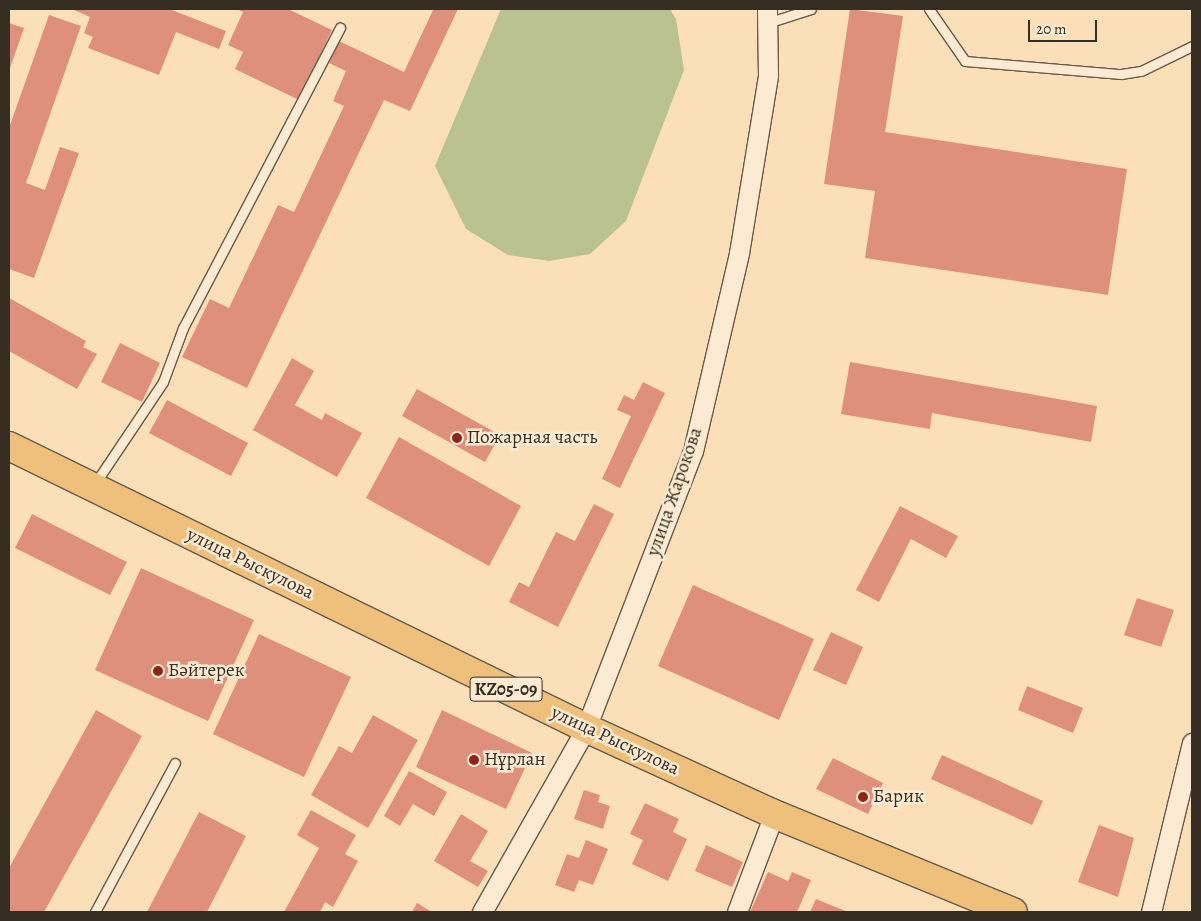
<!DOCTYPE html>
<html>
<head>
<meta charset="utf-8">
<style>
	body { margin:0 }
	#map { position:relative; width:1201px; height:921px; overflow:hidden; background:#fbdfb9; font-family:Alegreya,serif }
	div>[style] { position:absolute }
	.green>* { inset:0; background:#bac292 }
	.building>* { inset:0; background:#df907c }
	.roads { filter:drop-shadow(1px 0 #685a48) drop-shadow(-1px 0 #685a48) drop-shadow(0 1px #685a48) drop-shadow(0 -1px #685a48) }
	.lane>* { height:9px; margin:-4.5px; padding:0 4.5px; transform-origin:4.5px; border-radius:4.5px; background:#fcead2 }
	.street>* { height:19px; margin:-9.5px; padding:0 9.5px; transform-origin:9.5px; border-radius:9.5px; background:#fcead2 }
	.primary>* { height:28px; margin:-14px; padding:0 14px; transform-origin:14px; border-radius:14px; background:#eec07c }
	.dots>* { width:14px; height:14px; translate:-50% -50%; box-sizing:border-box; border:2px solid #fcead2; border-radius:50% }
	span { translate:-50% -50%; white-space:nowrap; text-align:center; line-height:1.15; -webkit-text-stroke:5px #fcead2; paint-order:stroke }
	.shield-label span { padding:1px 4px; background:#fcead2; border:1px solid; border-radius:4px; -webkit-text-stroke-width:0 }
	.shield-label { font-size:18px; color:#372e23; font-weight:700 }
	.poi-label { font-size:19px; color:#372e23 }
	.left { translate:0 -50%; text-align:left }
	.street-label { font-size:19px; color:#372e23 }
	.frame { position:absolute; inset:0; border:10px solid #372e23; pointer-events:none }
	.scale { position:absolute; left:1028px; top:20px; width:69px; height:22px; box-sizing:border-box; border:2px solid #372e23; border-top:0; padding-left:6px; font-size:15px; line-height:18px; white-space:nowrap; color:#372e23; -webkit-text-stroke:4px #fcead2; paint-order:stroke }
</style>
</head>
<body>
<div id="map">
	<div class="green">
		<div style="clip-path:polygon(501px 9px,670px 9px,676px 19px,684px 70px,626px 221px,590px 254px,549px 261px,508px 255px,466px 229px,435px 166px)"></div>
	</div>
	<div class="building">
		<div style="clip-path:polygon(169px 9px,226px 31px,219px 49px,176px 32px,159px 75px,88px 48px,93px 37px,84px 33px,90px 17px,74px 10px)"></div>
		<div style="clip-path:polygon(237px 9px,288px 9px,332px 30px,299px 100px,235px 69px,243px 52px,228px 45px,243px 12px)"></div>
		<div style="clip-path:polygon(430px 9px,458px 9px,410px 111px,384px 100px,247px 388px,182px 357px,210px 299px,229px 308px,278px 205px,294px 212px,344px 106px,333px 101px,346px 71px,329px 63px,339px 41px,404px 72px,433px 10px)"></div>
		<div style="clip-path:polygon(850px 9px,903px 16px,885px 132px,1127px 169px,1108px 295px,865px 258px,875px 191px,824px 184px)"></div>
		<div style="clip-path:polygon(49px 15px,81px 26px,26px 183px,45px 190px,60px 147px,79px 153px,34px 278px,9px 269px,9px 128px)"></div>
		<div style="clip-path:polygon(9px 23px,24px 28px,9px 71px)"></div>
		<div style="clip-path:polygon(9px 298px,86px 341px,83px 347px,97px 354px,77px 389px,9px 351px)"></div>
		<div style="clip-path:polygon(120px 343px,160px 363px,142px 402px,101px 382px)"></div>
		<div style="clip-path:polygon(292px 358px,314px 371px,295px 405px,322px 420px,325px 413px,362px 433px,337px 477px,253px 430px)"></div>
		<div style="clip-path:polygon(850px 362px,1097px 406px,1091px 442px,932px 413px,930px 429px,841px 414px)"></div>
		<div style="clip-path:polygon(643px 382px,665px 393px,620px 488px,602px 479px,631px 416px,617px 410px,624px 395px,634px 400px)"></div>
		<div style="clip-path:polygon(417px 389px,500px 435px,485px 462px,402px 416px)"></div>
		<div style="clip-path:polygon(167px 400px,248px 443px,231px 476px,149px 433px)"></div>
		<div style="clip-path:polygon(399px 437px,521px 506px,489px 566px,366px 498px)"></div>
		<div style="clip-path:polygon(594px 504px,614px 514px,558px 627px,509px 602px,519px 582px,529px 587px,556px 532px,575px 541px)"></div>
		<div style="clip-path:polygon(900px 506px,958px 536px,946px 558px,911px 539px,879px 602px,856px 590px)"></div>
		<div style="clip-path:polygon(32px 514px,127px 562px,110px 595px,15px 548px)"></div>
		<div style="clip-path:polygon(141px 568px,254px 620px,208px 721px,95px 670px)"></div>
		<div style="clip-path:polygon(693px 585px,814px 639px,779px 720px,658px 666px)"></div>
		<div style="clip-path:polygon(1137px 598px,1174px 610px,1161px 647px,1124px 635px)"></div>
		<div style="clip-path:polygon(831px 632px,863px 647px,846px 685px,813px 670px)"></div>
		<div style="clip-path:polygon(259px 634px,351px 677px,304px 777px,213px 734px)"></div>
		<div style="clip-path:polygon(1027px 686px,1083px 708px,1073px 733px,1018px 710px)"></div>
		<div style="clip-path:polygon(96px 710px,142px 736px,44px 912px,9px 912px,9px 868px)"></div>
		<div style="clip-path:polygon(442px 710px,532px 753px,506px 809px,416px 767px)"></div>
		<div style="clip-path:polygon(373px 715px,418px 740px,368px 828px,311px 795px,339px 746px,352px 753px)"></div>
		<div style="clip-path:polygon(942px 755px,1043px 801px,1032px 825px,931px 779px)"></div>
		<div style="clip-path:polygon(833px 758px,883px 783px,868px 814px,816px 789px)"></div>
		<div style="clip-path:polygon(409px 771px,447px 792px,434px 816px,413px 804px,400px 826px,384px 816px)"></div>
		<div style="clip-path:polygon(584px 790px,600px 795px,598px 802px,610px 806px,603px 829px,574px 819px)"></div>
		<div style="clip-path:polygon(645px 803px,679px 819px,673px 832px,687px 839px,668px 881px,632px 864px,643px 840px,630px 834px)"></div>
		<div style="clip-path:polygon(311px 810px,356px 835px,345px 854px,358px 861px,333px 907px,325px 902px,320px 912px,284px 912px,319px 848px,297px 835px)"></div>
		<div style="clip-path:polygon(199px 812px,246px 836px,207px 912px,147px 912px)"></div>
		<div style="clip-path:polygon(461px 814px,488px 831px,470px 861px,488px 871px,478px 887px,434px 861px)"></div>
		<div style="clip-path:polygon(1099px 825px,1134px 838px,1118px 897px,1078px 882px)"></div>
		<div style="clip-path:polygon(586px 840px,608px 849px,593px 885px,579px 880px,574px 892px,555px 885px,567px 854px,579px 858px)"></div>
		<div style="clip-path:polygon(706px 845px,743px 862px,732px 887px,695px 871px)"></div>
		<div style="clip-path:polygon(768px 872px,788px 881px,792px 872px,811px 880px,797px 912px,750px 912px)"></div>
		<div style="clip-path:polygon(816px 899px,848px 912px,810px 912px)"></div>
		<div style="clip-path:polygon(417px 903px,432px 912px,412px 912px)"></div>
	</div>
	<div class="roads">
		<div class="lane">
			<div style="left:929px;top:9px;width:63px;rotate:55.3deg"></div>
			<div style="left:965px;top:61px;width:157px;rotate:4.8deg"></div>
			<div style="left:1121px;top:74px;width:20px;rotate:-9deg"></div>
			<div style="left:1141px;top:71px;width:57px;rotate:-26.1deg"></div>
			<div style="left:767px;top:23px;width:46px;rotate:-17.7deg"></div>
			<div style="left:94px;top:485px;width:124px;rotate:-56.2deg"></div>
			<div style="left:163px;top:382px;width:58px;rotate:-69.7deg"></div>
			<div style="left:183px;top:328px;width:339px;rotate:-62.4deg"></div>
			<div style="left:95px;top:912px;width:169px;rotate:-61.8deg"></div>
		</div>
		<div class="street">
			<div style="left:482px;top:912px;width:211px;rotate:-60.5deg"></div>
			<div style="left:586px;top:728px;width:297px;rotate:-68.9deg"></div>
			<div style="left:693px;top:451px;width:203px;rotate:-76.9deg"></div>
			<div style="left:739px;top:253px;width:180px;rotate:-80.7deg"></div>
			<div style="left:768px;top:75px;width:66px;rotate:-90.9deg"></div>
			<div style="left:737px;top:912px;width:105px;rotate:-69.3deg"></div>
			<div style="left:1151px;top:912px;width:174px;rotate:-76.4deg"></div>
		</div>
		<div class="primary">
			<div style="left:9px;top:446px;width:642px;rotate:26.05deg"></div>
			<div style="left:586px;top:728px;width:207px;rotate:24.6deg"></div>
			<div style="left:774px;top:814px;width:258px;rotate:22.3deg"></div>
		</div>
	</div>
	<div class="dots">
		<div style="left:457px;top:438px;background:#8f2418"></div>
		<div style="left:158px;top:671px;background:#8f2418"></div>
		<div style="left:474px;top:760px;background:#8f2418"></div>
		<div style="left:863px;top:797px;background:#8f2418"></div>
	</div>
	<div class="shield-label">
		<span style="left:506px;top:689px">KZ05-09</span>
	</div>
	<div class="poi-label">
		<span class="left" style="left:467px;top:438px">Пожарная часть</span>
		<span class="left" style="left:168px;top:671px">Бәйтерек</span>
		<span class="left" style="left:484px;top:760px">Нұрлан</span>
		<span class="left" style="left:873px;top:797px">Барик</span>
	</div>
	<div class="street-label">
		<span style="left:675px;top:492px;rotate:-71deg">улица Жарокова</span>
		<span style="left:250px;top:564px;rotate:26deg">улица Рыскулова</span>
		<span style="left:615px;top:741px;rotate:25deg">улица Рыскулова</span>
	</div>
	<div class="frame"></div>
	<div class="scale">20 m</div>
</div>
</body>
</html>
